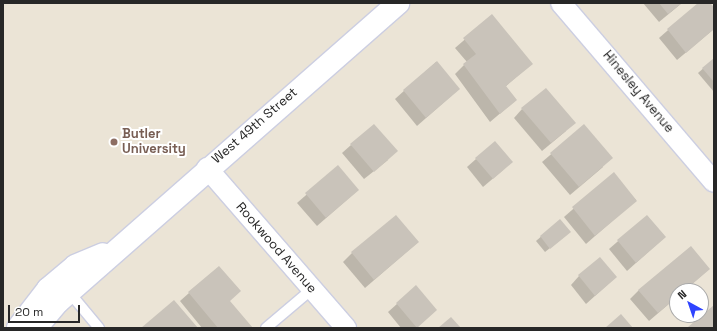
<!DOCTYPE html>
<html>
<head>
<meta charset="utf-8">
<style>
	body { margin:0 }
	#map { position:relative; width:717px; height:331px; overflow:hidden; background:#ebe4d6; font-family:"Space Grotesk",sans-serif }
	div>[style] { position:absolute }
	.shadow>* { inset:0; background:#0003 }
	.building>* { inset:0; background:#c9c3ba }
	.roads { filter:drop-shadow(1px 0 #cccee1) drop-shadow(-1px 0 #cccee1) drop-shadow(0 1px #cccee1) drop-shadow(0 -1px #cccee1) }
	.lane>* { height:10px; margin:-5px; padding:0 5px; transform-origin:5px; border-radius:5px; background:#fff }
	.street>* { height:20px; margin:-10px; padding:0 10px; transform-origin:10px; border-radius:10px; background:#fff }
	.secondary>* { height:22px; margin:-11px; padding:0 11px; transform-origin:11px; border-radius:11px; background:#fff }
	.dots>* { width:11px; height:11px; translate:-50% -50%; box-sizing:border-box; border:2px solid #fff; border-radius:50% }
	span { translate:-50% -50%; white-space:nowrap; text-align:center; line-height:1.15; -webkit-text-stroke:4px #fff; paint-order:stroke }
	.street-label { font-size:13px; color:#272727 }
	.education-label { font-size:13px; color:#785e54; font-weight:700 }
	.left { translate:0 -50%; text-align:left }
	.frame { position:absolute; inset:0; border:4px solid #272727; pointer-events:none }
	.north { position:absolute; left:669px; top:283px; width:40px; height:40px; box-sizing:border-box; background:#fff; border:1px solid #a9a9a9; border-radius:50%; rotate:320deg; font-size:11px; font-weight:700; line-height:16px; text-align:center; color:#272727 }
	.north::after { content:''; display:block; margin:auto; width:14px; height:18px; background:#2f44ff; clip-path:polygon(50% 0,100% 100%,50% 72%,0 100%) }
	.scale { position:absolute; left:8px; top:305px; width:72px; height:18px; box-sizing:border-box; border:2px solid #272727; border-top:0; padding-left:5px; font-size:12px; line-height:14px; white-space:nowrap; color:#272727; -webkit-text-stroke:3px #fff; paint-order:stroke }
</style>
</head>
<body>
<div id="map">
	<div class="shadow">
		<div style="clip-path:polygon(643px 3px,682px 3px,659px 22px)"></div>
		<div style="clip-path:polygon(699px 3px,709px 3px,714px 9px,714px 29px,677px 60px,659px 38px)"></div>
		<div style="clip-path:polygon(492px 16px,531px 64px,505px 87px,516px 100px,490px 122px,455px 74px,467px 62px,455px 48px)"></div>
		<div style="clip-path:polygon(714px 59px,714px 92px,698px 73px)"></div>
		<div style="clip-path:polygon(436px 62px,459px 89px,417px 126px,395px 99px)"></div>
		<div style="clip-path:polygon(522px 109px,566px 131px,542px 151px,514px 118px)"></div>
		<div style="clip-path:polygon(584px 126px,603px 167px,570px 195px,542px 162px)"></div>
		<div style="clip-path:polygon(351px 145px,388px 160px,364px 179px,342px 153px)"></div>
		<div style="clip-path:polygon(476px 159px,503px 170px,483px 187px,467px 167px)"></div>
		<div style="clip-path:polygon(338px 167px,358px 190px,317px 226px,297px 203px)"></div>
		<div style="clip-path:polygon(613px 174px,636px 200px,586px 244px,564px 217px)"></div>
		<div style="clip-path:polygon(647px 216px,665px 237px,627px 271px,609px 249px)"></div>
		<div style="clip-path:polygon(560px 220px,565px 236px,545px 252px,536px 241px)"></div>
		<div style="clip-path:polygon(418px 242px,365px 288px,343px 262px,352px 253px)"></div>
		<div style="clip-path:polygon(709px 269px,684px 291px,677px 291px,677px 297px,649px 321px,630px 299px,639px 290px)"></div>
		<div style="clip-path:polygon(579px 276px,616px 277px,586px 304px,571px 285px)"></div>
		<div style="clip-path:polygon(416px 287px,436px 310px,416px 328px,401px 328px,388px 312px)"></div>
		<div style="clip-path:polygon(189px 293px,229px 301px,251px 328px,202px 328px,180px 301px)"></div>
	</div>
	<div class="building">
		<div style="clip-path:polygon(659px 3px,682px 3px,668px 14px)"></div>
		<div style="clip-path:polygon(698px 3px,710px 3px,714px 7px,714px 29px,686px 53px,667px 29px)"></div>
		<div style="clip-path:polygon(492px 14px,533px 64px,506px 86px,517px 100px,500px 114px,463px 64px,476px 54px,463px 38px)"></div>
		<div style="clip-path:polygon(714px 58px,714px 82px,702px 68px)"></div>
		<div style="clip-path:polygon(437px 61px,460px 89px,426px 118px,403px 90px)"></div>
		<div style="clip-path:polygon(546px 88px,576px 123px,551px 143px,521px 108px)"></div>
		<div style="clip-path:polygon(374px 124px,398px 151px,374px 172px,350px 144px)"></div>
		<div style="clip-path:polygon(584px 124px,613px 158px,579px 187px,550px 153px)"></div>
		<div style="clip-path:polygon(495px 141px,513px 162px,493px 179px,475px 158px)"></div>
		<div style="clip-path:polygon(338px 165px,359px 190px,326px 218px,305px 193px)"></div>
		<div style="clip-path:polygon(614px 172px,637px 201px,595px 236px,572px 207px)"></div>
		<div style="clip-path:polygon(396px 215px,419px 242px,374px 280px,351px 252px)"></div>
		<div style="clip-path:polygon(647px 215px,666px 237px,636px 263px,617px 240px)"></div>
		<div style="clip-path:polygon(560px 219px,571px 232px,550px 249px,540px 236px)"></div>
		<div style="clip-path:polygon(691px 246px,710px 269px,684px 291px,677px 291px,677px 297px,658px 313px,638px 290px)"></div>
		<div style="clip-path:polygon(600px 257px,617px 277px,595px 296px,578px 275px)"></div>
		<div style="clip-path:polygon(219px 266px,241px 291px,230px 301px,253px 328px,218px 328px,188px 292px)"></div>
		<div style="clip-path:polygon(416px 285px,437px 310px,417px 328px,396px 303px)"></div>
		<div style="clip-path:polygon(174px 300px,198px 328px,141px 328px)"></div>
		<div style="clip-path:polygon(714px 305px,714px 328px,689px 328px,688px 327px)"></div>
		<div style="clip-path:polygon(621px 314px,633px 328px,605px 328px)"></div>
		<div style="clip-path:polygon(451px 317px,461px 328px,438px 328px)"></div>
	</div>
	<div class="roads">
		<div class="lane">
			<div style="left:69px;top:292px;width:47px;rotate:50.2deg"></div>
			<div style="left:266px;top:328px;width:60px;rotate:-40.3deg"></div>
		</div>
		<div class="street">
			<div style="left:561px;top:3px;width:235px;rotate:49.5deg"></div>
			<div style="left:207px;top:168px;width:212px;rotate:49deg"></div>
		</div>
		<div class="secondary">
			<div style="left:18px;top:328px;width:49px;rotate:-52.4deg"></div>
			<div style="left:48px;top:289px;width:35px;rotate:-40deg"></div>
			<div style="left:75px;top:266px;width:30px;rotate:-23deg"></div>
			<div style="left:36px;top:328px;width:34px;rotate:-50deg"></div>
			<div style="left:58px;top:302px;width:453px;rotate:-41.3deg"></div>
		</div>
	</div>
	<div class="dots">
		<div style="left:114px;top:142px;background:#8d6e63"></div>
	</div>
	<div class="street-label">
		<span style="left:638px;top:92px;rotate:50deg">Hinesley Avenue</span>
		<span style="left:255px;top:126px;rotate:-41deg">West 49th Street</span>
		<span style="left:276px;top:248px;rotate:49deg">Rookwood Avenue</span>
	</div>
	<div class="education-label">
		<span class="left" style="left:122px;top:142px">Butler<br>University</span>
	</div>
	<div class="frame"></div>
	<div class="north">N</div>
	<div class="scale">20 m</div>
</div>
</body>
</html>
